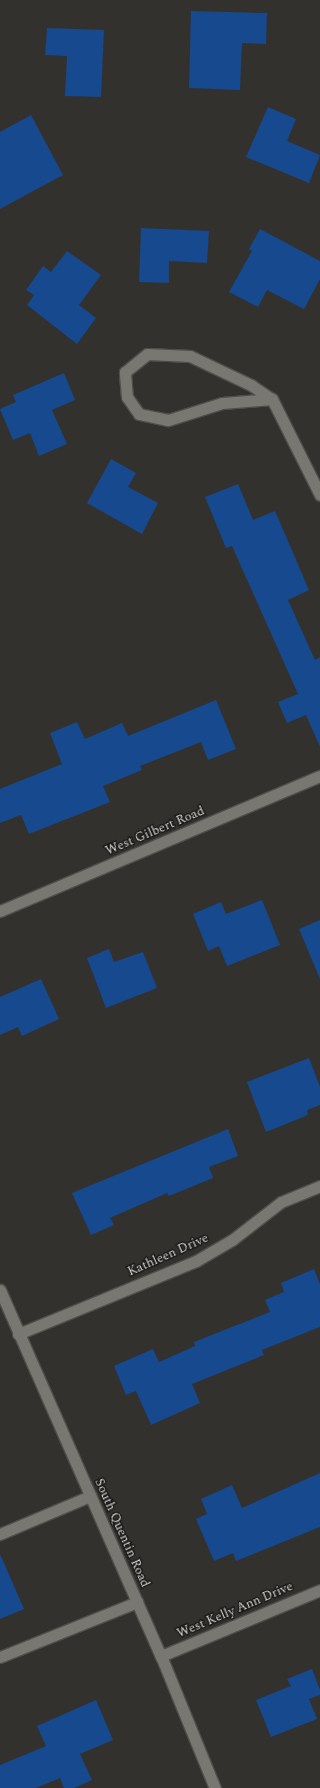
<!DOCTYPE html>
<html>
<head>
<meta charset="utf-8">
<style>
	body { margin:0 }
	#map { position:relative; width:320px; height:1788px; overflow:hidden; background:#33312d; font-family:Spectral,serif }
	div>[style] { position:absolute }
	.building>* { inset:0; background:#16498e }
	.roads { filter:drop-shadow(1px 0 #504e4a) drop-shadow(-1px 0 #504e4a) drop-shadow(0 1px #504e4a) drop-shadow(0 -1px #504e4a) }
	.service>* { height:11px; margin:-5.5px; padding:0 5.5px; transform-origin:5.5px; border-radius:5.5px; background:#797772 }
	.minor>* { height:11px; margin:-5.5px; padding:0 5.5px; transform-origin:5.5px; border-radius:5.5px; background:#797772 }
	.secondary>* { height:11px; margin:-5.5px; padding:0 5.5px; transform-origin:5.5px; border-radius:5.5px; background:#797772 }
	span { translate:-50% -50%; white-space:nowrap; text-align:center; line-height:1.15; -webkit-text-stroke:3px #1a1917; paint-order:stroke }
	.street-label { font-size:13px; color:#d8d7d4 }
</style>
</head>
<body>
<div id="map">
	<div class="building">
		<div style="clip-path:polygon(191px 11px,267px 13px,266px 44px,242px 43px,240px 90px,189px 88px)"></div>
		<div style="clip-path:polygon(47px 28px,104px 30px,101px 97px,65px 96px,67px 56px,45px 55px)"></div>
		<div style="clip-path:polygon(268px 107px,296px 119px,287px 141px,320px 155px,309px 183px,246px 157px)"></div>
		<div style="clip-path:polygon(31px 115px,63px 175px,0 209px,0 132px)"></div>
		<div style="clip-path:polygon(141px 228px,209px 231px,207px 263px,169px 261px,169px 283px,139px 282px)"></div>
		<div style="clip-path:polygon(260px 229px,320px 261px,320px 279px,304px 309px,267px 290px,258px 307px,229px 292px,252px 251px,249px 249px)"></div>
		<div style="clip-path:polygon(67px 251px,101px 275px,79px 305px,96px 318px,77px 344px,27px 305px,34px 295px,26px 290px,43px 266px,51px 272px)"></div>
		<div style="clip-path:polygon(64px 373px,75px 400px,52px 410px,67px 444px,39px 456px,30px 433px,13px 440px,0 409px,16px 402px,13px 395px)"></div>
		<div style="clip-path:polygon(111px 459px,136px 473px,128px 487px,158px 503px,142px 534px,87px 503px)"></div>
		<div style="clip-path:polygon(238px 484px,253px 520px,275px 511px,309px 590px,288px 600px,315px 660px,320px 657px,320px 747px,306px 715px,287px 723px,278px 702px,298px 694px,232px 546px,226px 548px,205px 497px)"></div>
		<div style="clip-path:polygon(216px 700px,236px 749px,208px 760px,201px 742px,140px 766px,142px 770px,103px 786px,110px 802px,29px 834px,21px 815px,0 823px,0 789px,62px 764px,50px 733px,77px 722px,85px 739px,122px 723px,128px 736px)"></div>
		<div style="clip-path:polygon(262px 900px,280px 945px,227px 966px,219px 946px,208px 951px,193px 914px,221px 902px,226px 914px)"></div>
		<div style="clip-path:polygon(320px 920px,320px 979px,299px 929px)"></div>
		<div style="clip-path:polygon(109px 949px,114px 962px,143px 952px,157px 988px,106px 1008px,87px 958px)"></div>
		<div style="clip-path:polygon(41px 979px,59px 1019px,22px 1036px,18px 1027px,0 1035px,0 997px)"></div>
		<div style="clip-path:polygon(309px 1058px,320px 1087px,320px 1105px,307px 1110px,308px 1115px,266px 1132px,247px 1082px)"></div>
		<div style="clip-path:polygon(228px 1129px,238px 1156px,209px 1167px,213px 1178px,169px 1196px,167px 1193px,110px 1218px,114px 1225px,91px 1235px,72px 1193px)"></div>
		<div style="clip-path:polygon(314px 1269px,320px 1284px,320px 1327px,262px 1350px,264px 1355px,192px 1384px,200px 1403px,151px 1425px,136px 1391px,126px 1395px,114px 1366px,153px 1349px,159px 1362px,195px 1346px,194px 1342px,270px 1312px,265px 1300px,284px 1292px,281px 1283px)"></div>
		<div style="clip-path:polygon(320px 1473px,320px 1527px,236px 1561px,233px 1553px,214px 1561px,196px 1519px,207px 1514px,201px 1499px,232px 1485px,242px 1508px)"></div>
		<div style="clip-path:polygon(0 1554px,24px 1609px,0 1619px)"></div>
		<div style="clip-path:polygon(312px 1669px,320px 1690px,320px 1695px,309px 1699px,317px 1719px,271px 1737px,256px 1700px,291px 1686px,287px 1679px)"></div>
		<div style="clip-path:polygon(96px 1700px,113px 1740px,80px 1754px,92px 1780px,74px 1788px,64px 1788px,60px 1778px,36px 1788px,0 1788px,0 1765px,46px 1746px,37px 1726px)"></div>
	</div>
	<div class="roads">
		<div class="service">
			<div style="left:0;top:1534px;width:98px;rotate:-22.9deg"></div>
			<div style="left:0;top:1657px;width:148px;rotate:-21.9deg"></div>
		</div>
		<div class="minor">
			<div style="left:272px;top:399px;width:50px;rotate:175.4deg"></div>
			<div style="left:222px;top:403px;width:57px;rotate:162.5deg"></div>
			<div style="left:168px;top:420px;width:30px;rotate:-168deg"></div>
			<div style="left:139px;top:414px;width:21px;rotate:-125deg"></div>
			<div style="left:127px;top:397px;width:25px;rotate:-95deg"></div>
			<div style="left:125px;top:372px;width:28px;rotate:-39deg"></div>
			<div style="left:147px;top:354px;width:43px;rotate:2.7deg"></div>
			<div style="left:190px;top:356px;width:68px;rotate:25.4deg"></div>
			<div style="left:251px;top:385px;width:25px;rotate:34deg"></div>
			<div style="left:272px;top:399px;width:107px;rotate:63.4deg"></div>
			<div style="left:0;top:911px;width:347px;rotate:-22.9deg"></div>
			<div style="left:18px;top:1334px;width:192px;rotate:-22.3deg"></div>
			<div style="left:196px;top:1261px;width:42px;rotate:-30.3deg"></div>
			<div style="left:232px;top:1240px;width:62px;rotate:-37.8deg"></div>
			<div style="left:281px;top:1202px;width:42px;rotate:-22.3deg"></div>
			<div style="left:161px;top:1656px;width:172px;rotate:-22.5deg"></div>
		</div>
		<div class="secondary">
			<div style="left:0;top:1290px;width:400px;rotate:66.3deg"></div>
			<div style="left:161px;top:1656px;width:143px;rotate:67.8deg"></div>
		</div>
	</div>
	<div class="street-label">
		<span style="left:155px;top:831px;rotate:-23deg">West Gilbert Road</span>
		<span style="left:168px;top:1255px;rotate:-24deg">Kathleen Drive</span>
		<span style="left:122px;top:1533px;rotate:66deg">South Quentin Road</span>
		<span style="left:235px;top:1610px;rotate:-23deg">West Kelly Ann Drive</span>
	</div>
</div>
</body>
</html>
